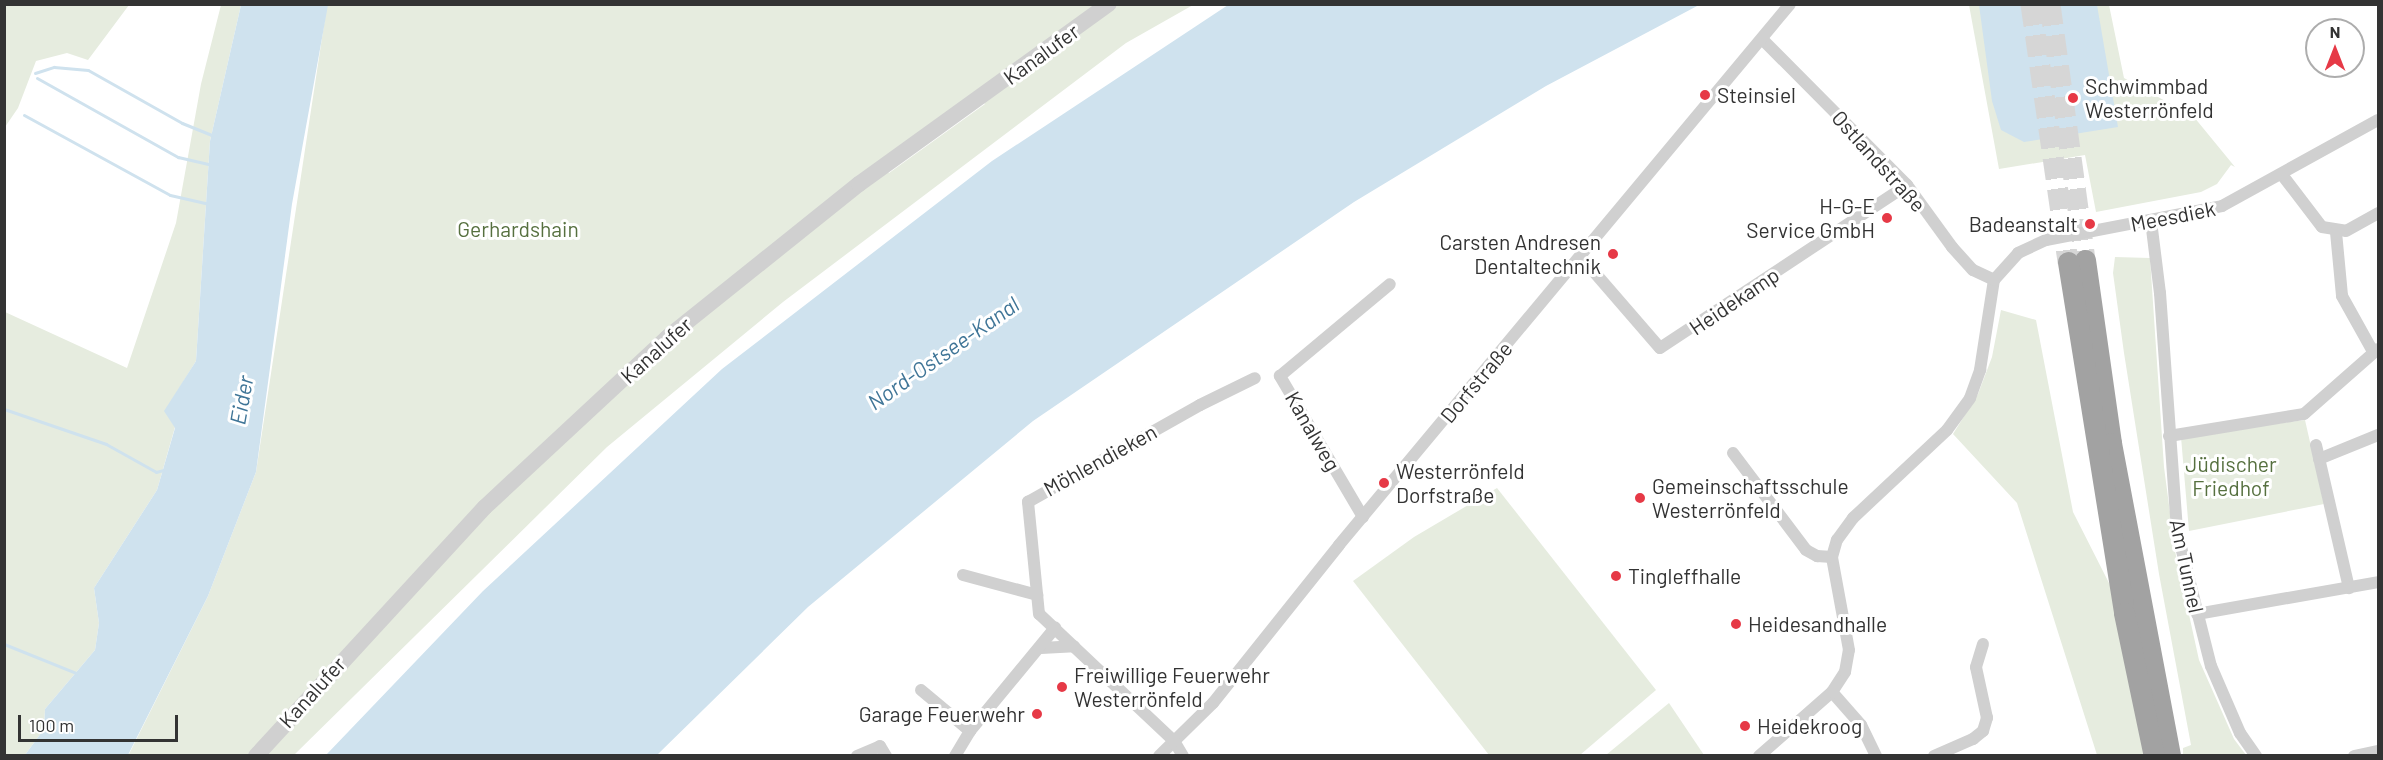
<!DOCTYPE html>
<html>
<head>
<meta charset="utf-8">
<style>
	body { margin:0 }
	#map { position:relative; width:2383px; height:760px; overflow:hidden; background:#fff; font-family:Barlow,sans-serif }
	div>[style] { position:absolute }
	.green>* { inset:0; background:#e6ecdf }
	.water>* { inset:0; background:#cfe2ee }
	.stream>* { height:3px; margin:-1.5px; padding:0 1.5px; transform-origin:1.5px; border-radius:1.5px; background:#cfe2ee }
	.trunk-tunnel>* { height:21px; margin-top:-10.5px; transform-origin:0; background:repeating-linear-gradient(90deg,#d6d6d6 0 21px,transparent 0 31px) }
	.minor>* { height:12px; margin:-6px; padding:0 6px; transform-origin:6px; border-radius:6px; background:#d0d0d0 }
	.tertiary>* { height:16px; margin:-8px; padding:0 8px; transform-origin:8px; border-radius:8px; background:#d0d0d0 }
	.trunk>* { height:21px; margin:-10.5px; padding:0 10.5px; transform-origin:10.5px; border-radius:10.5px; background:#a2a2a2 }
	.dots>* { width:16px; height:16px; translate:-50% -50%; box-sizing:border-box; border:3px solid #fff; border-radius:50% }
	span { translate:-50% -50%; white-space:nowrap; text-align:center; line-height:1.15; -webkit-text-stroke:6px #fff; paint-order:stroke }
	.street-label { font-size:21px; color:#333 }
	.poi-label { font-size:21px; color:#333 }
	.left { translate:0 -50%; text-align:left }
	.right { translate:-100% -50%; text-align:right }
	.park-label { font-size:21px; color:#56703f }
	.water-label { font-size:22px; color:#3f7597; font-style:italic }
	.frame { position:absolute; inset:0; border:6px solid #333; pointer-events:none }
	.north { position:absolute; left:2305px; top:18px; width:60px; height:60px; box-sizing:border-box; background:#fff; border:2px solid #adadad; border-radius:50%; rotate:0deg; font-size:16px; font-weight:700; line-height:24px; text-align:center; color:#333 }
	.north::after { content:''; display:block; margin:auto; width:21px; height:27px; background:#e63946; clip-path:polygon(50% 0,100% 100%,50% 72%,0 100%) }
	.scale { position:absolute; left:18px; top:715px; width:160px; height:27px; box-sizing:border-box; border:3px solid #333; border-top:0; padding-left:8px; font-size:18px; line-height:21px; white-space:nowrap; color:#333; -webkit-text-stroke:4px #fff; paint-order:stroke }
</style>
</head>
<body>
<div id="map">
	<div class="green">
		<div style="clip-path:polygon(4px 5px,5px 4px,129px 5px,88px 60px,67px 53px,36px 61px,18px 108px,5px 127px)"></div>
		<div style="clip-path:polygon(221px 5px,241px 5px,210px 141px,196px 361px,165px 411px,175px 427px,157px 490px,94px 588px,99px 623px,95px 650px,45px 709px,44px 729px,25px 755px,5px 756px,5px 312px,127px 368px,176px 223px,201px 84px)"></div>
		<div style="clip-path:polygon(evenodd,327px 5px,1193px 5px,1126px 43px,783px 302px,607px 447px,294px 755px,128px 756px,208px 596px,256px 472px,327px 5px,983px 102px,985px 104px,889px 173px,887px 171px,983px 102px)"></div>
		<div style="clip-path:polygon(1969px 5px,2109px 5px,2124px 78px,2194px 117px,2235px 167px,2231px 165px,2217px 184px,2201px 192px,2096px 212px,2085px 155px,1999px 169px)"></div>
		<div style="clip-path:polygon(2115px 257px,2150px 258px,2164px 467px,2175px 551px,2199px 660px,2234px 739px,2246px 755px,2183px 755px,2183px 748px,2191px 745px,2159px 574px,2124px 353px,2113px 273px)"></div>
		<div style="clip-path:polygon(2001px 310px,2036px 320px,2073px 512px,2110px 585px,2147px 755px,2097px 755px,2017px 503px,1953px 434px,1978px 394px,1992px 357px)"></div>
		<div style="clip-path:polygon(2305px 420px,2324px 504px,2189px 531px,2181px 437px)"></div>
		<div style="clip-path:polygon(1497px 488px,1656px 690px,1580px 755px,1489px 755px,1353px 581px,1414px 537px)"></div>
		<div style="clip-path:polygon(1669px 703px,1704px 755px,1606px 755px)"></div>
	</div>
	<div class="water">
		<div style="clip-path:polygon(241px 5px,328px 5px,292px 204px,256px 472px,208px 596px,128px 755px,25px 755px,44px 729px,45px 709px,95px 650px,99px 623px,94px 588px,157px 490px,175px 428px,164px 411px,196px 361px,210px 141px)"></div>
		<div style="clip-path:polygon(1228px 5px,1699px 5px,1546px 86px,1354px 202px,1033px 421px,808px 607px,657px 755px,326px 755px,483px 591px,722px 369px,992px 161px)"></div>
		<div style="clip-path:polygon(1979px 5px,2097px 5px,2118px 127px,2024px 142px,2001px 130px,1992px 101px)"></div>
	</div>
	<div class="stream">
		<div style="left:35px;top:73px;width:20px;rotate:-18deg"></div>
		<div style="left:54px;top:67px;width:34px;rotate:5deg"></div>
		<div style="left:88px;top:70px;width:108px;rotate:29.4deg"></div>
		<div style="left:182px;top:123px;width:32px;rotate:22deg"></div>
		<div style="left:37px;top:78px;width:162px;rotate:29.3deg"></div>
		<div style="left:178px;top:157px;width:32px;rotate:13deg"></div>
		<div style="left:24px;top:115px;width:166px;rotate:28.7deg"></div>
		<div style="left:170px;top:195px;width:37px;rotate:13deg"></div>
		<div style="left:4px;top:409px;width:108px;rotate:18.9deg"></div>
		<div style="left:106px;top:444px;width:57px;rotate:29.2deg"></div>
		<div style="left:156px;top:472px;width:7px;rotate:-16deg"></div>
		<div style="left:4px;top:644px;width:78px;rotate:21.9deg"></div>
	</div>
	<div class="trunk-tunnel">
		<div style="left:2031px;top:4px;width:261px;rotate:81.8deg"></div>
		<div style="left:2050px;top:4px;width:258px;rotate:82.2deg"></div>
	</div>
	<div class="minor">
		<div style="left:1763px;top:40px;width:204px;rotate:45.2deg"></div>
		<div style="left:1907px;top:185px;width:77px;rotate:54deg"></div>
		<div style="left:1952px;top:247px;width:31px;rotate:48deg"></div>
		<div style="left:1973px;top:270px;width:23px;rotate:25deg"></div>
		<div style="left:2283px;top:176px;width:64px;rotate:52.6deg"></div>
		<div style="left:2322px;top:227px;width:24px;rotate:9deg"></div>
		<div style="left:2346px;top:231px;width:37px;rotate:-29deg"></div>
		<div style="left:2151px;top:221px;width:73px;rotate:82.9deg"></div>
		<div style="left:2160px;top:293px;width:239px;rotate:85.9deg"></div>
		<div style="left:2177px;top:531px;width:139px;rotate:75.9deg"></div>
		<div style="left:2211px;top:666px;width:73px;rotate:66.6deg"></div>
		<div style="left:2240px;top:733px;width:28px;rotate:55deg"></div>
		<div style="left:2336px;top:232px;width:64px;rotate:84.6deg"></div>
		<div style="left:2342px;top:296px;width:62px;rotate:60.9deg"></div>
		<div style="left:1582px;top:258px;width:119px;rotate:49.1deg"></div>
		<div style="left:1660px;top:348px;width:296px;rotate:-33.4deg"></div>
		<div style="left:2169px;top:436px;width:137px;rotate:-9.3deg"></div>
		<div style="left:2304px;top:414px;width:98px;rotate:-41.3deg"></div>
		<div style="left:2316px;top:445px;width:147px;rotate:77deg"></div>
		<div style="left:1733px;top:453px;width:121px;rotate:53deg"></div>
		<div style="left:1806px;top:550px;width:13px;rotate:29deg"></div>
		<div style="left:1817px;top:556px;width:15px;rotate:4deg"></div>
		<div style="left:2319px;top:459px;width:64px;rotate:-22.1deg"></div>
		<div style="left:1363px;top:517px;width:164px;rotate:-120.5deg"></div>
		<div style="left:1280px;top:376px;width:143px;rotate:-39.9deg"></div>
		<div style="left:963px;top:575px;width:77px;rotate:15.1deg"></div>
		<div style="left:2197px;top:614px;width:184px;rotate:-10deg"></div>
		<div style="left:1041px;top:648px;width:33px;rotate:-3deg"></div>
		<div style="left:921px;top:690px;width:64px;rotate:39.9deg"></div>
		<div style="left:1832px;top:692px;width:44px;rotate:48.7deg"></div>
		<div style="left:1861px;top:725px;width:34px;rotate:64deg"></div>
		<div style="left:857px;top:756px;width:25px;rotate:-23deg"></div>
		<div style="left:880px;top:746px;width:12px;rotate:59deg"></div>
		<div style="left:955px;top:756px;width:29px;rotate:-59deg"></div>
		<div style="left:970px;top:731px;width:134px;rotate:-50.5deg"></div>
		<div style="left:1159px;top:756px;width:76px;rotate:-44.5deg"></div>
		<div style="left:1213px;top:703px;width:202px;rotate:-51.4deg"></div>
		<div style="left:1339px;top:545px;width:704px;rotate:-50.18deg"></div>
		<div style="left:1183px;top:756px;width:17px;rotate:-121deg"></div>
		<div style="left:1174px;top:741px;width:185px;rotate:-136.7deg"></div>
		<div style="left:1039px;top:614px;width:113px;rotate:-95.6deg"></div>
		<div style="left:1028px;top:502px;width:197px;rotate:-29.4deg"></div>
		<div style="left:1200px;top:405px;width:61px;rotate:-26.1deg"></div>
		<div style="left:1759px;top:756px;width:97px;rotate:-41.2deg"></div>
		<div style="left:1832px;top:692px;width:24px;rotate:-57deg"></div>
		<div style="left:1845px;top:672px;width:22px;rotate:-80deg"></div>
		<div style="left:1849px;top:650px;width:95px;rotate:-100.4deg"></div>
		<div style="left:1832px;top:557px;width:18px;rotate:-74deg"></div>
		<div style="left:1837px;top:540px;width:27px;rotate:-54deg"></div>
		<div style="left:1853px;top:518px;width:129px;rotate:-43.1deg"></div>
		<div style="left:1947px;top:430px;width:39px;rotate:-54deg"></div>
		<div style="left:1970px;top:398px;width:30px;rotate:-70deg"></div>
		<div style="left:1980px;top:370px;width:91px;rotate:-81.2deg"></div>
		<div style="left:1994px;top:280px;width:36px;rotate:-48deg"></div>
		<div style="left:2018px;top:253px;width:31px;rotate:-25deg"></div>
		<div style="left:2046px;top:240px;width:179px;rotate:-10.9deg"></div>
		<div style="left:2222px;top:206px;width:178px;rotate:-28.9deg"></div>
		<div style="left:1934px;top:756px;width:43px;rotate:-23.6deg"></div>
		<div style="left:1973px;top:739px;width:13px;rotate:-39deg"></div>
		<div style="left:1983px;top:731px;width:14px;rotate:-73deg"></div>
		<div style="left:1987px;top:718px;width:52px;rotate:-102.2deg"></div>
		<div style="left:1976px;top:667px;width:24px;rotate:-73deg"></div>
		<div style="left:2354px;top:756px;width:25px;rotate:-12deg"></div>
	</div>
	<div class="tertiary">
		<div style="left:256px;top:756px;width:338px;rotate:-47.4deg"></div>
		<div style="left:485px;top:507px;width:250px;rotate:-42.9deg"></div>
		<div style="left:668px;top:337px;width:245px;rotate:-38.7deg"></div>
		<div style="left:859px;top:184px;width:308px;rotate:-35.8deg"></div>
	</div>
	<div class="trunk">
		<div style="left:2085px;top:260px;width:185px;rotate:81.9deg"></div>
		<div style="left:2111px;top:443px;width:319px;rotate:79.3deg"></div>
		<div style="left:2068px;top:262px;width:355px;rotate:80.9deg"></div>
		<div style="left:2124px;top:613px;width:146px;rotate:78.2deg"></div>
	</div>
	<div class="dots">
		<div style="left:1705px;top:95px;background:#e63946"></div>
		<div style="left:2073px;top:98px;background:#e63946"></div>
		<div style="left:1887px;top:218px;background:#e63946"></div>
		<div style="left:2090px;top:224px;background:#e63946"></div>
		<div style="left:1613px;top:254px;background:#e63946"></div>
		<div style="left:1384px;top:483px;background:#e63946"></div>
		<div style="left:1640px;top:498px;background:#e63946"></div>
		<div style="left:1616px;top:576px;background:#e63946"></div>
		<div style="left:1736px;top:624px;background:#e63946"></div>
		<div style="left:1062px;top:687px;background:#e63946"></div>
		<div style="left:1037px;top:714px;background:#e63946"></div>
		<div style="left:1745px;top:726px;background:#e63946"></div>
	</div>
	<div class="street-label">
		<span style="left:1041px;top:54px;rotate:-36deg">Kanalufer</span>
		<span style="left:1879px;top:161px;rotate:48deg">Ostlandstraße</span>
		<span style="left:2173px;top:216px;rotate:-11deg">Meesdiek</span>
		<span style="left:1734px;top:301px;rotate:-34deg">Heidekamp</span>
		<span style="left:656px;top:350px;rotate:-42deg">Kanalufer</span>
		<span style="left:1476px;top:382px;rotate:-50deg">Dorfstraße</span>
		<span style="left:1313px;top:431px;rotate:60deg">Kanalweg</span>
		<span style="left:1100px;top:460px;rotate:-29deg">Möhlendieken</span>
		<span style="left:2187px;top:566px;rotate:78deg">Am Tunnel</span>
		<span style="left:312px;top:692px;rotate:-48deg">Kanalufer</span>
	</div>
	<div class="poi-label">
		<span class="left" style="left:2085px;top:98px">Schwimmbad<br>Westerrönfeld</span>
		<span class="left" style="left:1717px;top:95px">Steinsiel</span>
		<span class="right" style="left:1875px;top:218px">H-G-E<br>Service GmbH</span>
		<span class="right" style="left:2078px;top:224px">Badeanstalt</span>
		<span class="right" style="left:1601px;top:254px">Carsten Andresen<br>Dentaltechnik</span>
		<span class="left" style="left:1396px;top:483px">Westerrönfeld<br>Dorfstraße</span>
		<span class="left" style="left:1652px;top:498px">Gemeinschaftsschule<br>Westerrönfeld</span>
		<span class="left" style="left:1628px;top:576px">Tingleffhalle</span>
		<span class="left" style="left:1748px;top:624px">Heidesandhalle</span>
		<span class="left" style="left:1074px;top:687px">Freiwillige Feuerwehr<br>Westerrönfeld</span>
		<span class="right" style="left:1025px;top:714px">Garage Feuerwehr</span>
		<span class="left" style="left:1757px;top:726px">Heidekroog</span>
	</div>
	<div class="park-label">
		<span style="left:518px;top:229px">Gerhardshain</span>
		<span style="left:2231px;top:476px">Jüdischer<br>Friedhof</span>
	</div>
	<div class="water-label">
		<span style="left:943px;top:353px;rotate:-35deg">Nord-Ostsee-Kanal</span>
		<span style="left:241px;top:400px;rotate:-80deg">Eider</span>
	</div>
	<div class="frame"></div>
	<div class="north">N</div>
	<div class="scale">100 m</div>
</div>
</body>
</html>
